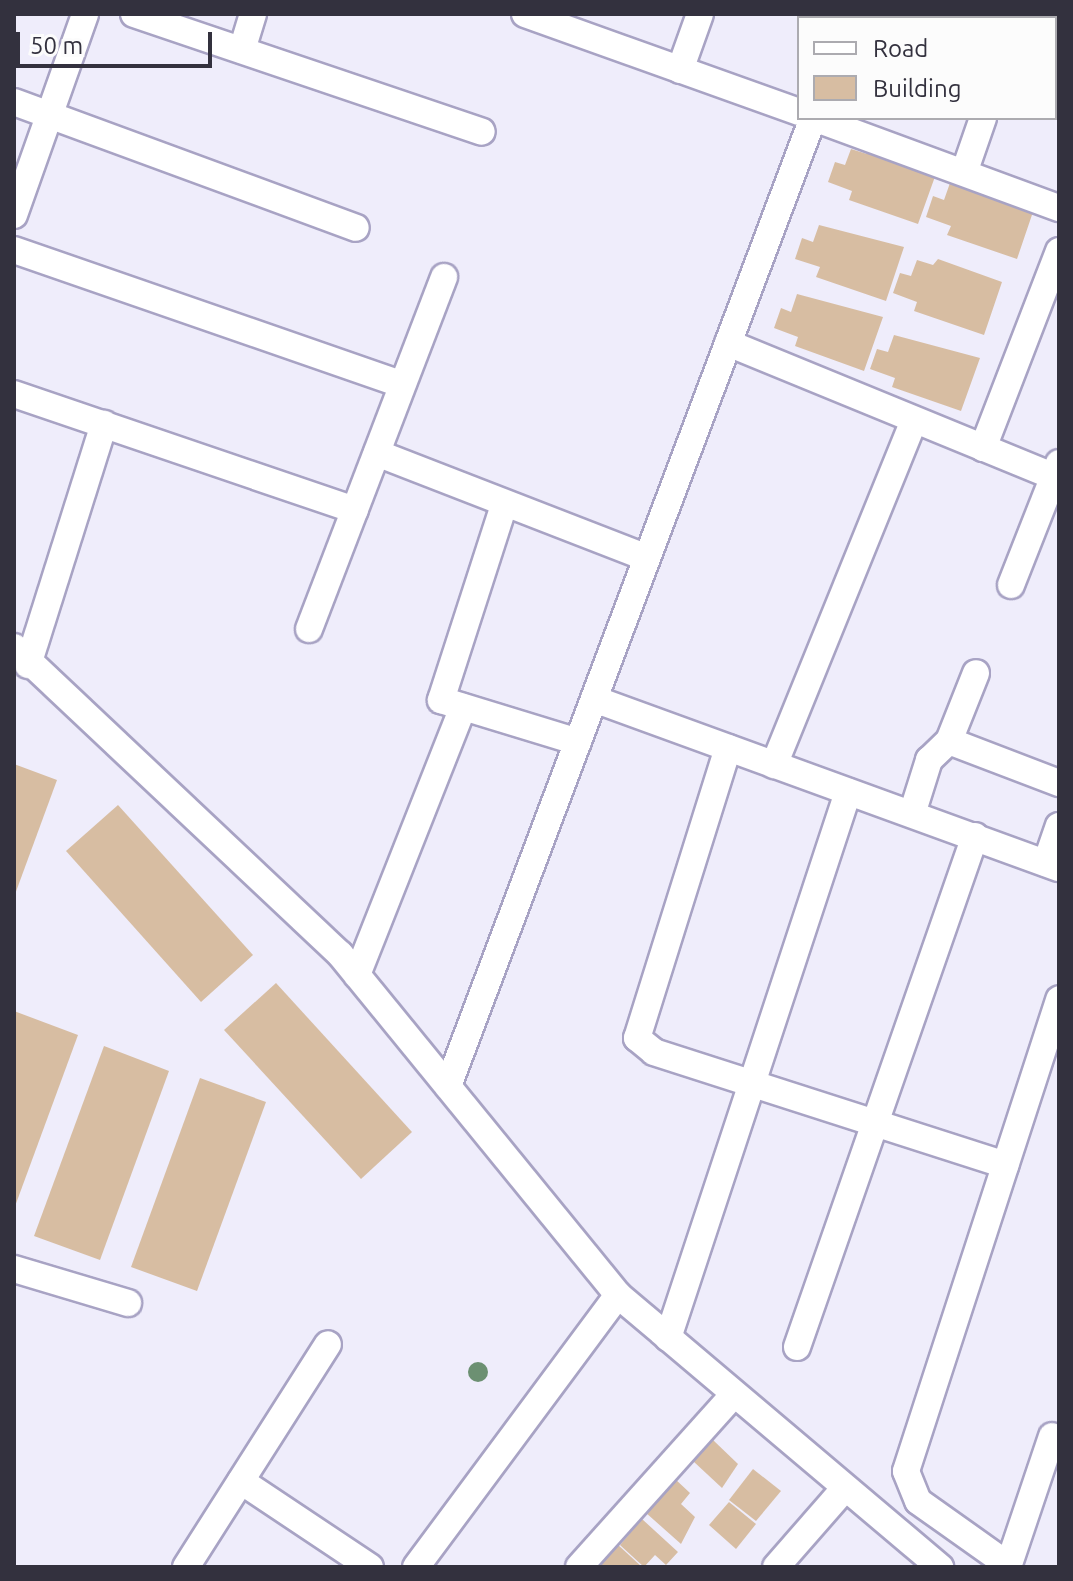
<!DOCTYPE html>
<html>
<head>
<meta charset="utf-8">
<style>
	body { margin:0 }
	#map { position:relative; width:1073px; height:1581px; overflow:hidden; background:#efedfb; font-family:Ubuntu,sans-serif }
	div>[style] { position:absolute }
	.building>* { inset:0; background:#d7bda2 }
	.roads { filter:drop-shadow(2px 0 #a8a3c4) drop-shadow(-2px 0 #a8a3c4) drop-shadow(0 2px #a8a3c4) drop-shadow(0 -2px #a8a3c4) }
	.minor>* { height:26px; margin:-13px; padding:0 13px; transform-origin:13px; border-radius:13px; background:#fff }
	.trees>* { width:20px; height:20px; margin:-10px; border-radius:50%; background:#6c9072 }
	span { translate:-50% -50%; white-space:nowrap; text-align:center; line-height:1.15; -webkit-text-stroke:6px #fcfcfc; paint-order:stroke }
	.frame { position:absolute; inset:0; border:16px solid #33313e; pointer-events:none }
	.legend { position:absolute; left:797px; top:16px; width:260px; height:104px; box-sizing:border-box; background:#fcfcfc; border:2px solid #acabb0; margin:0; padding:10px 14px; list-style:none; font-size:24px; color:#33313e }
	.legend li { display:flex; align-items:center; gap:16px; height:40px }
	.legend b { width:40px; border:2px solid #acabb0 }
	.scale { position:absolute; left:16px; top:32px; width:196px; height:36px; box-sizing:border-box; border:4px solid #33313e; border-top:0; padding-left:10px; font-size:24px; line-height:28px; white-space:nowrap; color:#33313e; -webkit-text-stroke:6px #fcfcfc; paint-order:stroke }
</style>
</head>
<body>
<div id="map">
	<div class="building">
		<div style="clip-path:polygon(872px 148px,937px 171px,918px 224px,849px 200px,852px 191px,828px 182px,835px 162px,845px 165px,851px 149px,867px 154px)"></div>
		<div style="clip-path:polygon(950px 183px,1035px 206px,1017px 259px,947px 235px,951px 226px,926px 217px,933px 196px,944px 200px)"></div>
		<div style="clip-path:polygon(819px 225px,904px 247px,886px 301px,816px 277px,820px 267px,795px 259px,802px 238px,813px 242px)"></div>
		<div style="clip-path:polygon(938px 259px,1002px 282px,984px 335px,914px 311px,917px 302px,893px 293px,900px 273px,911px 276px,917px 260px,933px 265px)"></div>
		<div style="clip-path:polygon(797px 294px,883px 317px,864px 371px,795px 346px,798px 337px,774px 328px,781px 308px,791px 312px)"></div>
		<div style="clip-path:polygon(894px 335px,980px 358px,961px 411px,892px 387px,895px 378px,870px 369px,877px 349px,888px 352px)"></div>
		<div style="clip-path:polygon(14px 764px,57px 780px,14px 897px)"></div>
		<div style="clip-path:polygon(118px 805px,253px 955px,201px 1002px,66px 851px)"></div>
		<div style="clip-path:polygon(276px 983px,412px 1132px,361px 1179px,224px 1030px)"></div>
		<div style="clip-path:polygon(14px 1011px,78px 1035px,14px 1209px)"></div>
		<div style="clip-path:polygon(104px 1046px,169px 1071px,100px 1260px,34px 1236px)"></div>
		<div style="clip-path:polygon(200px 1078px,266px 1102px,197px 1291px,131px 1267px)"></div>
		<div style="clip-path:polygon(713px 1440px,738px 1464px,722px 1488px,693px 1461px)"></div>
		<div style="clip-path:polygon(753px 1469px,781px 1491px,756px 1521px,729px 1500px)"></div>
		<div style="clip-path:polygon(674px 1478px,690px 1493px,681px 1504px,695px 1517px,681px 1544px,645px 1512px)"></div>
		<div style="clip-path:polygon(729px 1502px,756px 1524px,736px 1549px,709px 1525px)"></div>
		<div style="clip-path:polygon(642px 1519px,678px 1552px,666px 1565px,655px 1555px,644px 1567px,620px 1545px)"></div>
		<div style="clip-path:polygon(616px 1543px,642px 1567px,593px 1567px)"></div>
	</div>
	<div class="roads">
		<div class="minor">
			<div style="left:134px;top:14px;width:367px;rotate:18.7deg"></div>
			<div style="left:525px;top:14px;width:291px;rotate:19.7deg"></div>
			<div style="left:961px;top:14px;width:11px;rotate:22deg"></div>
			<div style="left:851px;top:18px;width:4px;rotate:-76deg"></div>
			<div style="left:1019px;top:18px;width:4px;rotate:-76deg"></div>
			<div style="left:242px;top:50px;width:38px;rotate:-73deg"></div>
			<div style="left:680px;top:70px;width:59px;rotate:-70.3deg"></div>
			<div style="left:14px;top:102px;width:364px;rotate:20.2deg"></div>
			<div style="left:814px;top:118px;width:261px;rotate:20.2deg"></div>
			<div style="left:965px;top:170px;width:55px;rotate:-70.9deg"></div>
			<div style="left:14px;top:215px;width:213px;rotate:-70.5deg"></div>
			<div style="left:14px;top:250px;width:410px;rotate:19.1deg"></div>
			<div style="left:728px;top:343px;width:358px;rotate:22.3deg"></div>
			<div style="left:14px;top:394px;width:360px;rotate:18.8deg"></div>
			<div style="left:983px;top:448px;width:211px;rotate:-68.9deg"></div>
			<div style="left:377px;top:453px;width:285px;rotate:21.2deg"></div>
			<div style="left:504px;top:505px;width:205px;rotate:107.9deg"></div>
			<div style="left:441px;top:700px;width:143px;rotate:17deg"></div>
			<div style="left:1011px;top:585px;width:131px;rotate:-68.5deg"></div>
			<div style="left:309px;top:629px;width:377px;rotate:-69deg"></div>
			<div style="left:14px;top:647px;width:448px;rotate:43.3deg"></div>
			<div style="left:340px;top:954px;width:440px;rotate:50.8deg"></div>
			<div style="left:618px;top:1295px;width:422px;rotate:40.2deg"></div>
			<div style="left:28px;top:665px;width:253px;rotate:-72.5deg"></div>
			<div style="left:594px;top:699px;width:495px;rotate:20deg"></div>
			<div style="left:949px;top:741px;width:118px;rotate:20.9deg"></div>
			<div style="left:728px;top:748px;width:304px;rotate:107.4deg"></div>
			<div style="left:637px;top:1038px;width:22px;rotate:39deg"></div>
			<div style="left:654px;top:1052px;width:369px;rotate:17.8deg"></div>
			<div style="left:774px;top:765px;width:372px;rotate:-67.9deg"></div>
			<div style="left:912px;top:814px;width:57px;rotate:-72.5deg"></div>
			<div style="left:929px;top:760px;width:28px;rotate:-44deg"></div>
			<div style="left:949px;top:741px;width:73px;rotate:-68.3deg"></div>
			<div style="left:1046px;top:863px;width:39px;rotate:-71deg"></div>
			<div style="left:357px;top:975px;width:288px;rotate:-68.4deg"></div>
			<div style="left:448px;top:1086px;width:1035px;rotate:-69.34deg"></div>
			<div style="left:14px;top:1269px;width:119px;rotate:16.6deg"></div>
			<div style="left:668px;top:1338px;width:575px;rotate:-71.75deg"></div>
			<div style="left:797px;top:1347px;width:541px;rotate:-70.79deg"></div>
			<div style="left:241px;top:1481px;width:155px;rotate:33.7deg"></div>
			<div style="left:1008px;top:1565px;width:110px;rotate:-144.6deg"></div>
			<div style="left:918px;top:1501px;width:32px;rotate:-112deg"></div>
			<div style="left:906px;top:1471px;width:496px;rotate:-72deg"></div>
			<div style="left:186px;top:1567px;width:264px;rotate:-57.5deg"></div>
			<div style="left:416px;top:1567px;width:339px;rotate:-53.4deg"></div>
			<div style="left:579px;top:1567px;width:232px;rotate:-48.1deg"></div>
			<div style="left:776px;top:1567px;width:105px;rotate:-48.9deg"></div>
			<div style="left:1008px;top:1567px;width:138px;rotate:-71.4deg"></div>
		</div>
	</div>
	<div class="trees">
		<div style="left:478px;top:1372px"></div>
	</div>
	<div class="frame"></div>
	<ul class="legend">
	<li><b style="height:10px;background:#fff"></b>Road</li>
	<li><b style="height:22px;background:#d7bda2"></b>Building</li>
	</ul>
	<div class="scale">50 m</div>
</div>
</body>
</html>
